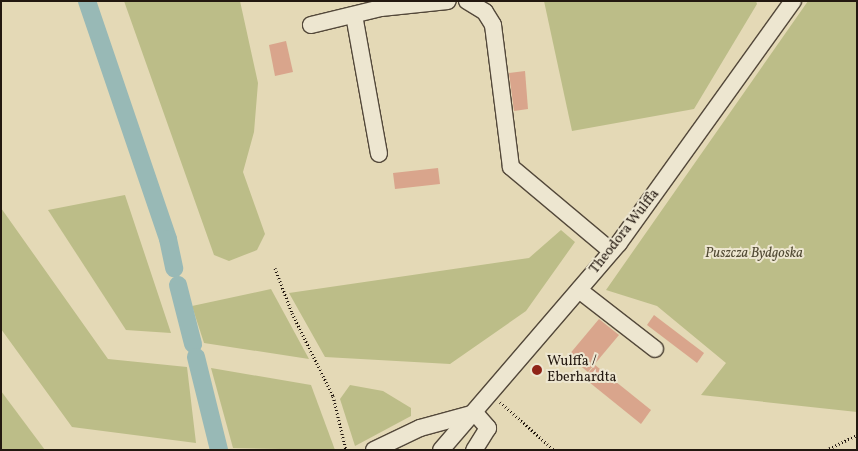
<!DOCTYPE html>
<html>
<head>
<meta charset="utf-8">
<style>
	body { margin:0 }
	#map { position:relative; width:858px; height:451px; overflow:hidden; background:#e4d9b6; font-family:Vollkorn,serif }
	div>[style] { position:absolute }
	.green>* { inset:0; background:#bcbd88 }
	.canal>* { height:18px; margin:-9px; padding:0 9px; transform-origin:9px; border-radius:9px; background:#98b9b6 }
	.building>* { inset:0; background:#d9a58c }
	.path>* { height:3px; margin-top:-1.5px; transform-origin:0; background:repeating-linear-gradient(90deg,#231810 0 1px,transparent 0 3.5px) }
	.roads { filter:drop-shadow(1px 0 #53483a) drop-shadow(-1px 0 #53483a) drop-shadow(0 1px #53483a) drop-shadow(0 -1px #53483a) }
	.minor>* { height:16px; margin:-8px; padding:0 8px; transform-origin:8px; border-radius:8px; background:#ede6d0 }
	.dots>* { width:14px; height:14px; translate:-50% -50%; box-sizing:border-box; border:2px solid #ede6d0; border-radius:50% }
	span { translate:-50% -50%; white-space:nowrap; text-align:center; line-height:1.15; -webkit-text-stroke:4px #ede6d0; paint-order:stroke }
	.street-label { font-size:14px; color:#231810 }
	.park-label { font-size:14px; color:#514a34; font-style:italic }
	.poi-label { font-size:14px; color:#231810 }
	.left { translate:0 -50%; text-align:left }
	.frame { position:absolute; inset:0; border:2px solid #231810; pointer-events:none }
</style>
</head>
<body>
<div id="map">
	<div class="green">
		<div style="clip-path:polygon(124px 1px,240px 1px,258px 83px,254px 132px,243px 172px,265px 234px,257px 250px,229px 261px,214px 255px)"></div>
		<div style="clip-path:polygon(544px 1px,756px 1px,757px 4px,694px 109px,572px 131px)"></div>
		<div style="clip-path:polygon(808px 1px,857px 1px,857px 412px,701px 395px,726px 363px,657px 306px,606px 290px)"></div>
		<div style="clip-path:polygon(125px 195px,171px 333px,126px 330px,48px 210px)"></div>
		<div style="clip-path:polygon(1px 208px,108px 359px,187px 367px,196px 443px,72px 427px,1px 329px)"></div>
		<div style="clip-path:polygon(561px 230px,575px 242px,526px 311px,450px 364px,325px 357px,289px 293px,529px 258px)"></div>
		<div style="clip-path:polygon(271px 289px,309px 359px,204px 343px,192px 306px)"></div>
		<div style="clip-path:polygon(211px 368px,311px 385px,335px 450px,233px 448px)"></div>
		<div style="clip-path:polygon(350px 385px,383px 391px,411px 408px,411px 416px,355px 446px,340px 399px)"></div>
		<div style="clip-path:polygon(1px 391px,45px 450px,1px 450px)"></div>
	</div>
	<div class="canal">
		<div style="left:87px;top:1px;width:251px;rotate:71.2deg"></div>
		<div style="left:168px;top:239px;width:30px;rotate:78deg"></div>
		<div style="left:178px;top:285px;width:61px;rotate:75.7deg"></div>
		<div style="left:196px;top:357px;width:96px;rotate:76.1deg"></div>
	</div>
	<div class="building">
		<div style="clip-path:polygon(286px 41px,293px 72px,275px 76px,269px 45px)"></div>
		<div style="clip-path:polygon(525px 71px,528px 109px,514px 111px,509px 73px)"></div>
		<div style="clip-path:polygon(438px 168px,440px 184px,395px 189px,393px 173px)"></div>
		<div style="clip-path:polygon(654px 315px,704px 353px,697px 363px,647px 325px)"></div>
		<div style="clip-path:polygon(599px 319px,619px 335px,588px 372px,568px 356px)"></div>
		<div style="clip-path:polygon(595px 365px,651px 410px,641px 424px,584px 378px)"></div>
	</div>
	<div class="path">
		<div style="left:275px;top:268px;width:48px;rotate:69.3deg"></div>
		<div style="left:292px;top:313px;width:93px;rotate:63.7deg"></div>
		<div style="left:333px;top:396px;width:56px;rotate:76.5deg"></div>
		<div style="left:500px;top:402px;width:72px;rotate:41.6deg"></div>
		<div style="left:826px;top:450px;width:34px;rotate:-26deg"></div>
	</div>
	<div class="roads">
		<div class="minor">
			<div style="left:467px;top:1px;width:21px;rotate:31deg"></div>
			<div style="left:485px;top:12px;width:15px;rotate:58deg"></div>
			<div style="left:493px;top:25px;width:143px;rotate:82.8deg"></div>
			<div style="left:511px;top:167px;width:131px;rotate:40deg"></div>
			<div style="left:354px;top:15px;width:141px;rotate:79.8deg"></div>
			<div style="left:311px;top:25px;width:72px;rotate:-13.7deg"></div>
			<div style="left:381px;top:8px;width:67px;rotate:-6deg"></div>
			<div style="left:579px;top:290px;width:96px;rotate:37.8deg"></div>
			<div style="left:374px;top:450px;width:51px;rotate:-25.6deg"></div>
			<div style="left:420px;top:428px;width:57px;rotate:-15.3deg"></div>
			<div style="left:475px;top:413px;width:20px;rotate:49deg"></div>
			<div style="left:488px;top:428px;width:26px;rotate:122deg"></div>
			<div style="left:441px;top:450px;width:273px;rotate:-49.3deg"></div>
			<div style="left:619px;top:243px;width:298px;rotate:-54.3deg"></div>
		</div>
	</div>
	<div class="dots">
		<div style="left:537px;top:370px;background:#8f2418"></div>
	</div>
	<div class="street-label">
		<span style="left:625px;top:232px;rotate:-52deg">Theodora Wulffa</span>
	</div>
	<div class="park-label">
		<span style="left:754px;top:254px">Puszcza Bydgoska</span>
	</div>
	<div class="poi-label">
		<span class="left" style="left:547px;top:370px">Wulffa /<br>Eberhardta</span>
	</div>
	<div class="frame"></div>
</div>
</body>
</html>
